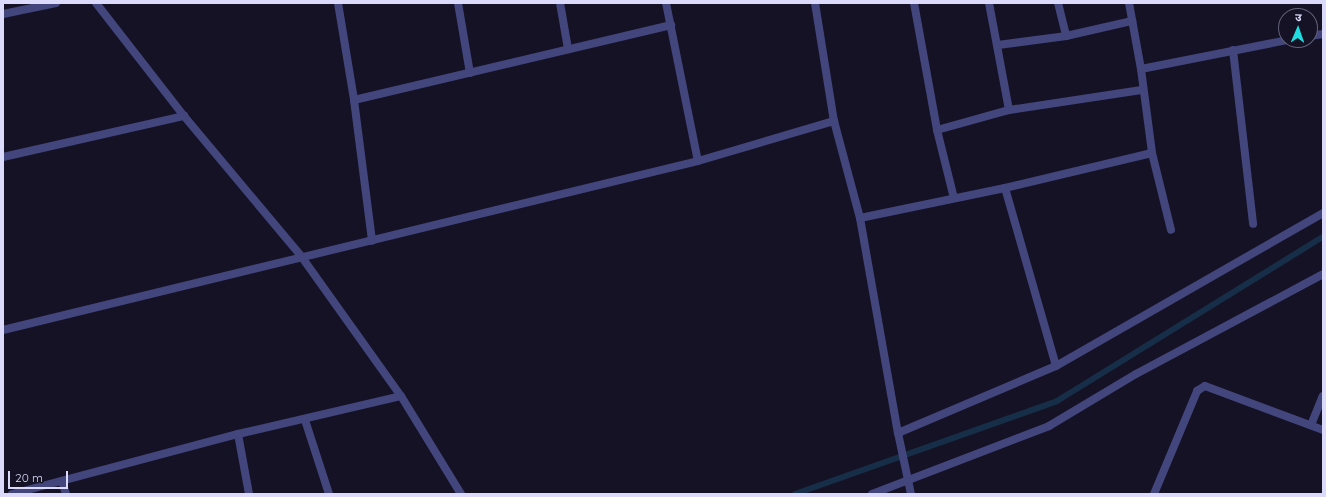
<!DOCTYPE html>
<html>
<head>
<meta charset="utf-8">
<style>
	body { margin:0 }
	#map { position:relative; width:1326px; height:497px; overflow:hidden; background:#141224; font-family:Quicksand,"Noto Sans Devanagari",sans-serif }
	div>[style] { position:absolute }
	.stream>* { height:6px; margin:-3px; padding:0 3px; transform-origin:3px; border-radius:3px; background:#172e48 }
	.street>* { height:8px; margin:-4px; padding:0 4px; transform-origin:4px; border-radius:4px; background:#43457d }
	span { translate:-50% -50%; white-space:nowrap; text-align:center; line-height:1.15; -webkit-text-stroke:4px #141224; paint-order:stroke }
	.frame { position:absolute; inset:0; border:4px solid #dbdafa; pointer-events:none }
	.north { position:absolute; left:1278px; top:8px; width:40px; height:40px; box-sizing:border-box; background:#141224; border:1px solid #64627a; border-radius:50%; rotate:2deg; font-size:11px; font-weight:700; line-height:16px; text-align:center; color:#dbdafa }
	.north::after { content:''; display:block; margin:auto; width:14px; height:18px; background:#1fdce1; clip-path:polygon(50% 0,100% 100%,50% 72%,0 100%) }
	.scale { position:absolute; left:8px; top:471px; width:60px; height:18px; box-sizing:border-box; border:2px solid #dbdafa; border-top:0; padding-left:5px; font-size:12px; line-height:14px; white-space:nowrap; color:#dbdafa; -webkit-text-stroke:3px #141224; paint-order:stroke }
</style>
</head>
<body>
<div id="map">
	<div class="stream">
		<div style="left:795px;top:494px;width:278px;rotate:-19.5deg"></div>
		<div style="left:1057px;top:401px;width:312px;rotate:-31.7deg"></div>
	</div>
	<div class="street">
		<div style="left:96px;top:3px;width:143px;rotate:52.1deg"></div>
		<div style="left:184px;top:116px;width:182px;rotate:50.1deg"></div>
		<div style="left:301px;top:256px;width:172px;rotate:54.5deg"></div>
		<div style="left:401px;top:396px;width:115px;rotate:58.5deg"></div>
		<div style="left:338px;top:3px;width:98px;rotate:80.6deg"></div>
		<div style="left:354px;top:100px;width:142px;rotate:82.7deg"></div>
		<div style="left:458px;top:3px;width:71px;rotate:80.3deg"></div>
		<div style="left:560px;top:3px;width:47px;rotate:80.1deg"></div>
		<div style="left:666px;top:3px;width:161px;rotate:78.6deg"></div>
		<div style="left:815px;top:3px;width:120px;rotate:80.9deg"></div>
		<div style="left:834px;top:121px;width:100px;rotate:75deg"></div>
		<div style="left:860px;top:218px;width:218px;rotate:80deg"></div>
		<div style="left:898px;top:433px;width:62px;rotate:78deg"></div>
		<div style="left:914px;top:3px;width:129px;rotate:79.7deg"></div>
		<div style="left:937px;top:130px;width:70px;rotate:76deg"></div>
		<div style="left:989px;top:3px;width:109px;rotate:79.4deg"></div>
		<div style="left:1058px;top:3px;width:34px;rotate:76deg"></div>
		<div style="left:1129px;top:3px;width:67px;rotate:79.7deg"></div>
		<div style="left:1141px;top:69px;width:85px;rotate:82.5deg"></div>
		<div style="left:1152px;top:153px;width:79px;rotate:76.1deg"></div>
		<div style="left:3px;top:14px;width:54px;rotate:-11.7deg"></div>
		<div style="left:1310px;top:36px;width:13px;rotate:-9deg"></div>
		<div style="left:998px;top:45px;width:69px;rotate:-7.5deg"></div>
		<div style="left:1066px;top:36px;width:68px;rotate:-12.8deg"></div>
		<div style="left:1233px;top:50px;width:175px;rotate:83.4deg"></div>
		<div style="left:1141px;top:69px;width:150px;rotate:-11.2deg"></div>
		<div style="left:354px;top:100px;width:326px;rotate:-13.3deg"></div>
		<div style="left:937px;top:130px;width:75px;rotate:-15.5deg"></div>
		<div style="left:1009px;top:110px;width:134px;rotate:-8.6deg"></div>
		<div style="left:3px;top:157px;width:186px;rotate:-12.8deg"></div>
		<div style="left:1005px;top:188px;width:185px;rotate:74deg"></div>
		<div style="left:860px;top:218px;width:148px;rotate:-11.7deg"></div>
		<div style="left:1005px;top:188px;width:151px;rotate:-13.4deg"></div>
		<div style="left:3px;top:330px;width:715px;rotate:-13.67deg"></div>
		<div style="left:698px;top:161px;width:142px;rotate:-16.4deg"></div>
		<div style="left:305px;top:420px;width:78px;rotate:72deg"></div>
		<div style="left:1311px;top:425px;width:31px;rotate:-68deg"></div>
		<div style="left:898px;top:433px;width:172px;rotate:-23deg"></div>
		<div style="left:1056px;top:366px;width:308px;rotate:-29.8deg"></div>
		<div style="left:238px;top:434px;width:61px;rotate:79.6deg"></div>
		<div style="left:62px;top:481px;width:14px;rotate:73deg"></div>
		<div style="left:12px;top:494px;width:234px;rotate:-14.9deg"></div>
		<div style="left:238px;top:434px;width:167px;rotate:-13.1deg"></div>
		<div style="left:872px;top:494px;width:190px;rotate:-21deg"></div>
		<div style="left:1049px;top:426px;width:101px;rotate:-30.9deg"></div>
		<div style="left:1136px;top:374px;width:212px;rotate:-28.1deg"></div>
		<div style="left:1154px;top:494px;width:112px;rotate:-67.3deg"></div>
		<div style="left:1197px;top:391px;width:9px;rotate:-32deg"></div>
		<div style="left:1205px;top:386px;width:126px;rotate:20.4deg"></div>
	</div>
	<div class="frame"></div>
	<div class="north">उ</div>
	<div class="scale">20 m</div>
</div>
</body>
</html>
